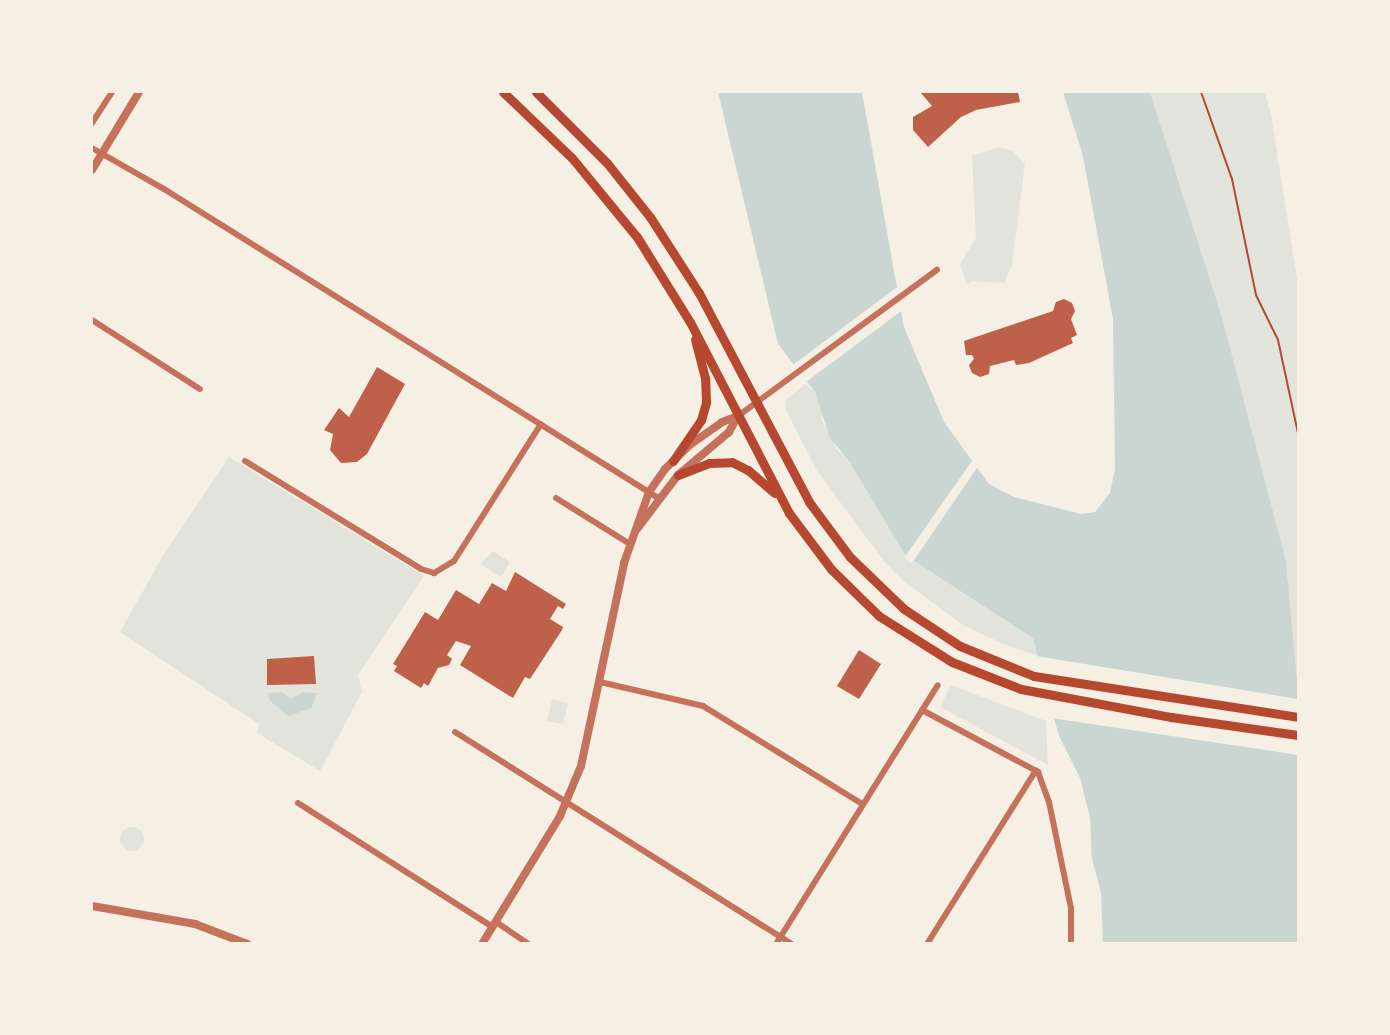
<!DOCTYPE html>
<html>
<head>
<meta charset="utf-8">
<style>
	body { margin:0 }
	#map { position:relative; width:1390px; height:1035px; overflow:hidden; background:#f6efe4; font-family:"Roboto Condensed",sans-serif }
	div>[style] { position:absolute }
	.green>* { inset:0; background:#e2e4dc }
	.round { border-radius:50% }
	.water>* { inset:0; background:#c9d6d2 }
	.pier>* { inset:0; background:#f6efe4 }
	.building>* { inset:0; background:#bf614a }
	.path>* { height:2px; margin:-1px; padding:0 1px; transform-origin:1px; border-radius:1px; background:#b5482f }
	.minor>* { height:6px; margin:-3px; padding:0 3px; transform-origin:3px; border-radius:3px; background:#c5725c }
	.tertiary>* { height:8px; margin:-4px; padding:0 4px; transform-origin:4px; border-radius:4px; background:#c5725c }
	.primary>* { height:9px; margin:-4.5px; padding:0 4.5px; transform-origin:4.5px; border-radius:4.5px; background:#b5482f }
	span { translate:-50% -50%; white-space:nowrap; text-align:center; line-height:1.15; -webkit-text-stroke:6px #f6efe4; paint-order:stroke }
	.frame { position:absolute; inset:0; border:93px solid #f6efe4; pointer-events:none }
</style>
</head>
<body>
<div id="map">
	<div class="green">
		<div style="clip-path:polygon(1150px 92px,1265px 92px,1271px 115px,1298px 284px,1298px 689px,1286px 561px,1222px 317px)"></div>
		<div style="clip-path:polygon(999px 147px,1013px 151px,1025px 163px,1012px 265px,1004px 283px,972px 281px,967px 285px,960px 264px,976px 238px,972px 156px)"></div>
		<div style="clip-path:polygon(805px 384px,815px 392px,822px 407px,822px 420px,837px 449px,849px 461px,905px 555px,1024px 630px,1033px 638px,1039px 656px,1008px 646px,963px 625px,903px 581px,884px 561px,817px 471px,785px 408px,786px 400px)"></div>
		<div style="clip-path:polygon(229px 457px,424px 576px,358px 675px,362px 692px,320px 771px,257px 733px,259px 724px,120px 632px,164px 554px)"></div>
		<div style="clip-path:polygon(493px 551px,510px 562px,501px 577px,480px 564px)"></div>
		<div style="clip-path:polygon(951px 685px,1046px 721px,1048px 765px,940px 707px)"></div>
		<div style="clip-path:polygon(552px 699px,568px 703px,563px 724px,547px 721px)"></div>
		<div class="round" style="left:120px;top:827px;width:24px;height:24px"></div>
	</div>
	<div class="water">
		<div style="clip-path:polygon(718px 92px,862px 92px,904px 327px,944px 422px,989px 484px,1014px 497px,1081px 514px,1095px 512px,1110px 493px,1115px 469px,1113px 319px,1083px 156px,1063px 92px,1150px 92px,1222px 317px,1286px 561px,1298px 690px,1298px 943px,1103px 943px,1101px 893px,1092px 859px,1090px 818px,1080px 778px,1059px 736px,1033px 638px,905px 555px,849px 461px,830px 438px,815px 392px,778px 344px)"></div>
		<div style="clip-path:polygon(282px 692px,290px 699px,304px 692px,317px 693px,311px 708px,288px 716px,270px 701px,268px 693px)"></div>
	</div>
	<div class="pier">
		<div style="clip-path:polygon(900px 285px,904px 309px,802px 385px,790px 367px)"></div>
		<div style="clip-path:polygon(974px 458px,979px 465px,912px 563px,904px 558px)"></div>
		<div style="clip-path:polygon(1036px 656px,1298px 699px,1298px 755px,1051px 718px)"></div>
	</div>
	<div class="building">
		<div style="clip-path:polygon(920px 92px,1018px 92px,1020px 102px,976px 110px,961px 117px,928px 147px,913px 130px,913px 117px,932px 106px)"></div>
		<div style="clip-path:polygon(1064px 299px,1072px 303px,1075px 311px,1071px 319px,1077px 335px,1071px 338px,1073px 343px,1029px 363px,1016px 365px,1014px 360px,990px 366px,989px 374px,980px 377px,972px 373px,969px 365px,974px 359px,972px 355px,966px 355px,964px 341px,1053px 311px,1056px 302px)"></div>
		<div style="clip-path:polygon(377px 367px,405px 384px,367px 454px,357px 462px,341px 463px,330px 450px,333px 434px,324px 430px,339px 408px,349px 417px)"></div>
		<div style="clip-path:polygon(515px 572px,566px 604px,563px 609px,558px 606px,550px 619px,563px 627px,562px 630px,530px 679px,525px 677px,513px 698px,460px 665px,471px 646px,456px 641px,447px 655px,452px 659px,449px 665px,438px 668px,428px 686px,424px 683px,421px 688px,394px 671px,397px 666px,393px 664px,425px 612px,438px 620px,456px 590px,479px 604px,492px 583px,506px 591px)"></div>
		<div style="clip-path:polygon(859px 650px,881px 664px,859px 699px,837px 686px)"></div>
		<div style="clip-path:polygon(314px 656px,316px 684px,267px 685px,267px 659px)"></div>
	</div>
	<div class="path">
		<div style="left:1201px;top:92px;width:92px;rotate:70.4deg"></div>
		<div style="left:1232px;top:179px;width:118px;rotate:78.3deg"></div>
		<div style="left:1256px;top:295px;width:50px;rotate:63.9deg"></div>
		<div style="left:1278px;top:340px;width:95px;rotate:77.9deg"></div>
	</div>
	<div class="minor">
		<div style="left:92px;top:123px;width:37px;rotate:-57deg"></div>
		<div style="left:92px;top:148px;width:83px;rotate:29.7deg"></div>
		<div style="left:164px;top:189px;width:585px;rotate:32.01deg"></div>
		<div style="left:92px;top:320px;width:128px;rotate:32.6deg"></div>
		<div style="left:738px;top:416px;width:247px;rotate:-36.3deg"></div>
		<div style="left:245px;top:461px;width:206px;rotate:31.5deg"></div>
		<div style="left:421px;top:569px;width:14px;rotate:17deg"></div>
		<div style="left:434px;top:573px;width:23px;rotate:-31deg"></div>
		<div style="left:454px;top:561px;width:162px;rotate:-57.6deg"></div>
		<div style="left:556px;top:498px;width:87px;rotate:31.9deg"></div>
		<div style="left:600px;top:682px;width:106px;rotate:13.1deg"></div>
		<div style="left:703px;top:706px;width:187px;rotate:31.6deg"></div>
		<div style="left:922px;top:710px;width:132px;rotate:28.1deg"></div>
		<div style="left:1038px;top:772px;width:32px;rotate:70deg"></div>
		<div style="left:1049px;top:802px;width:108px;rotate:78.3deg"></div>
		<div style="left:1071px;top:908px;width:36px;rotate:90deg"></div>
		<div style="left:455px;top:732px;width:398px;rotate:32.2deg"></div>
		<div style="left:298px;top:803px;width:231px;rotate:32.5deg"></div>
		<div style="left:496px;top:922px;width:40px;rotate:34deg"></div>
		<div style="left:776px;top:944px;width:305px;rotate:-58deg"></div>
		<div style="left:927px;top:944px;width:205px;rotate:-57.9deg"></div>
	</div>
	<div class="tertiary">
		<div style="left:92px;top:170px;width:91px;rotate:-58.9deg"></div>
		<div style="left:637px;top:529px;width:68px;rotate:-52.8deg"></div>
		<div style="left:678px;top:475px;width:67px;rotate:-40.1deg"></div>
		<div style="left:729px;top:432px;width:18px;rotate:-61deg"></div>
		<div style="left:92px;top:906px;width:105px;rotate:9.9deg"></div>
		<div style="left:195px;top:924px;width:56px;rotate:21deg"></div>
		<div style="left:482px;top:944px;width:150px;rotate:-58.6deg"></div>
		<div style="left:560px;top:816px;width:54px;rotate:-67.2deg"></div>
		<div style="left:581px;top:766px;width:208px;rotate:-78deg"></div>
		<div style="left:624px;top:563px;width:75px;rotate:-70.6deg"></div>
		<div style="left:649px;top:492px;width:28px;rotate:-55deg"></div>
		<div style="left:665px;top:469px;width:36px;rotate:-44deg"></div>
		<div style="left:691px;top:444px;width:38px;rotate:-35deg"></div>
		<div style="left:722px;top:422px;width:17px;rotate:-21deg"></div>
	</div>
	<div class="primary">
		<div style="left:503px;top:92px;width:95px;rotate:43.7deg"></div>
		<div style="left:572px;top:158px;width:102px;rotate:50.6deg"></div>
		<div style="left:637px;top:237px;width:100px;rotate:58.1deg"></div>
		<div style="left:690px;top:322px;width:215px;rotate:62.6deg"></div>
		<div style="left:789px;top:513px;width:70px;rotate:53.1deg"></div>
		<div style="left:831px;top:569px;width:67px;rotate:44.4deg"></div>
		<div style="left:879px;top:616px;width:86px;rotate:32.2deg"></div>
		<div style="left:952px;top:662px;width:74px;rotate:21.4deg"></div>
		<div style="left:1021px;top:689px;width:153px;rotate:10.6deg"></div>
		<div style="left:1171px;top:717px;width:128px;rotate:8.1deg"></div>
		<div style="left:536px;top:92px;width:100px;rotate:45deg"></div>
		<div style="left:607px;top:163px;width:69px;rotate:51.5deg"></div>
		<div style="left:650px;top:217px;width:90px;rotate:57.2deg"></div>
		<div style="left:699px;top:293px;width:236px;rotate:62.2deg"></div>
		<div style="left:809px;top:502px;width:69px;rotate:53.3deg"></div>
		<div style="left:850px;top:557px;width:75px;rotate:43.9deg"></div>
		<div style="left:904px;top:609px;width:67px;rotate:33.5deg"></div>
		<div style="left:960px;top:646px;width:80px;rotate:22.1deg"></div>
		<div style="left:1034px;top:676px;width:267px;rotate:8.8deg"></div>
		<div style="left:673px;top:461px;width:50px;rotate:-55.7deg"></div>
		<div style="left:701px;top:420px;width:19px;rotate:-74deg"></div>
		<div style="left:706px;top:402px;width:24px;rotate:-92deg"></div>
		<div style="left:705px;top:378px;width:40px;rotate:-104.4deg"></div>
		<div style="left:678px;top:475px;width:33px;rotate:-21deg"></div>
		<div style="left:709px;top:463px;width:23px;rotate:-2deg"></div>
		<div style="left:732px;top:462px;width:18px;rotate:27deg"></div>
		<div style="left:748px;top:470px;width:35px;rotate:41deg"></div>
	</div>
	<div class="frame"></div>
</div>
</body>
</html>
